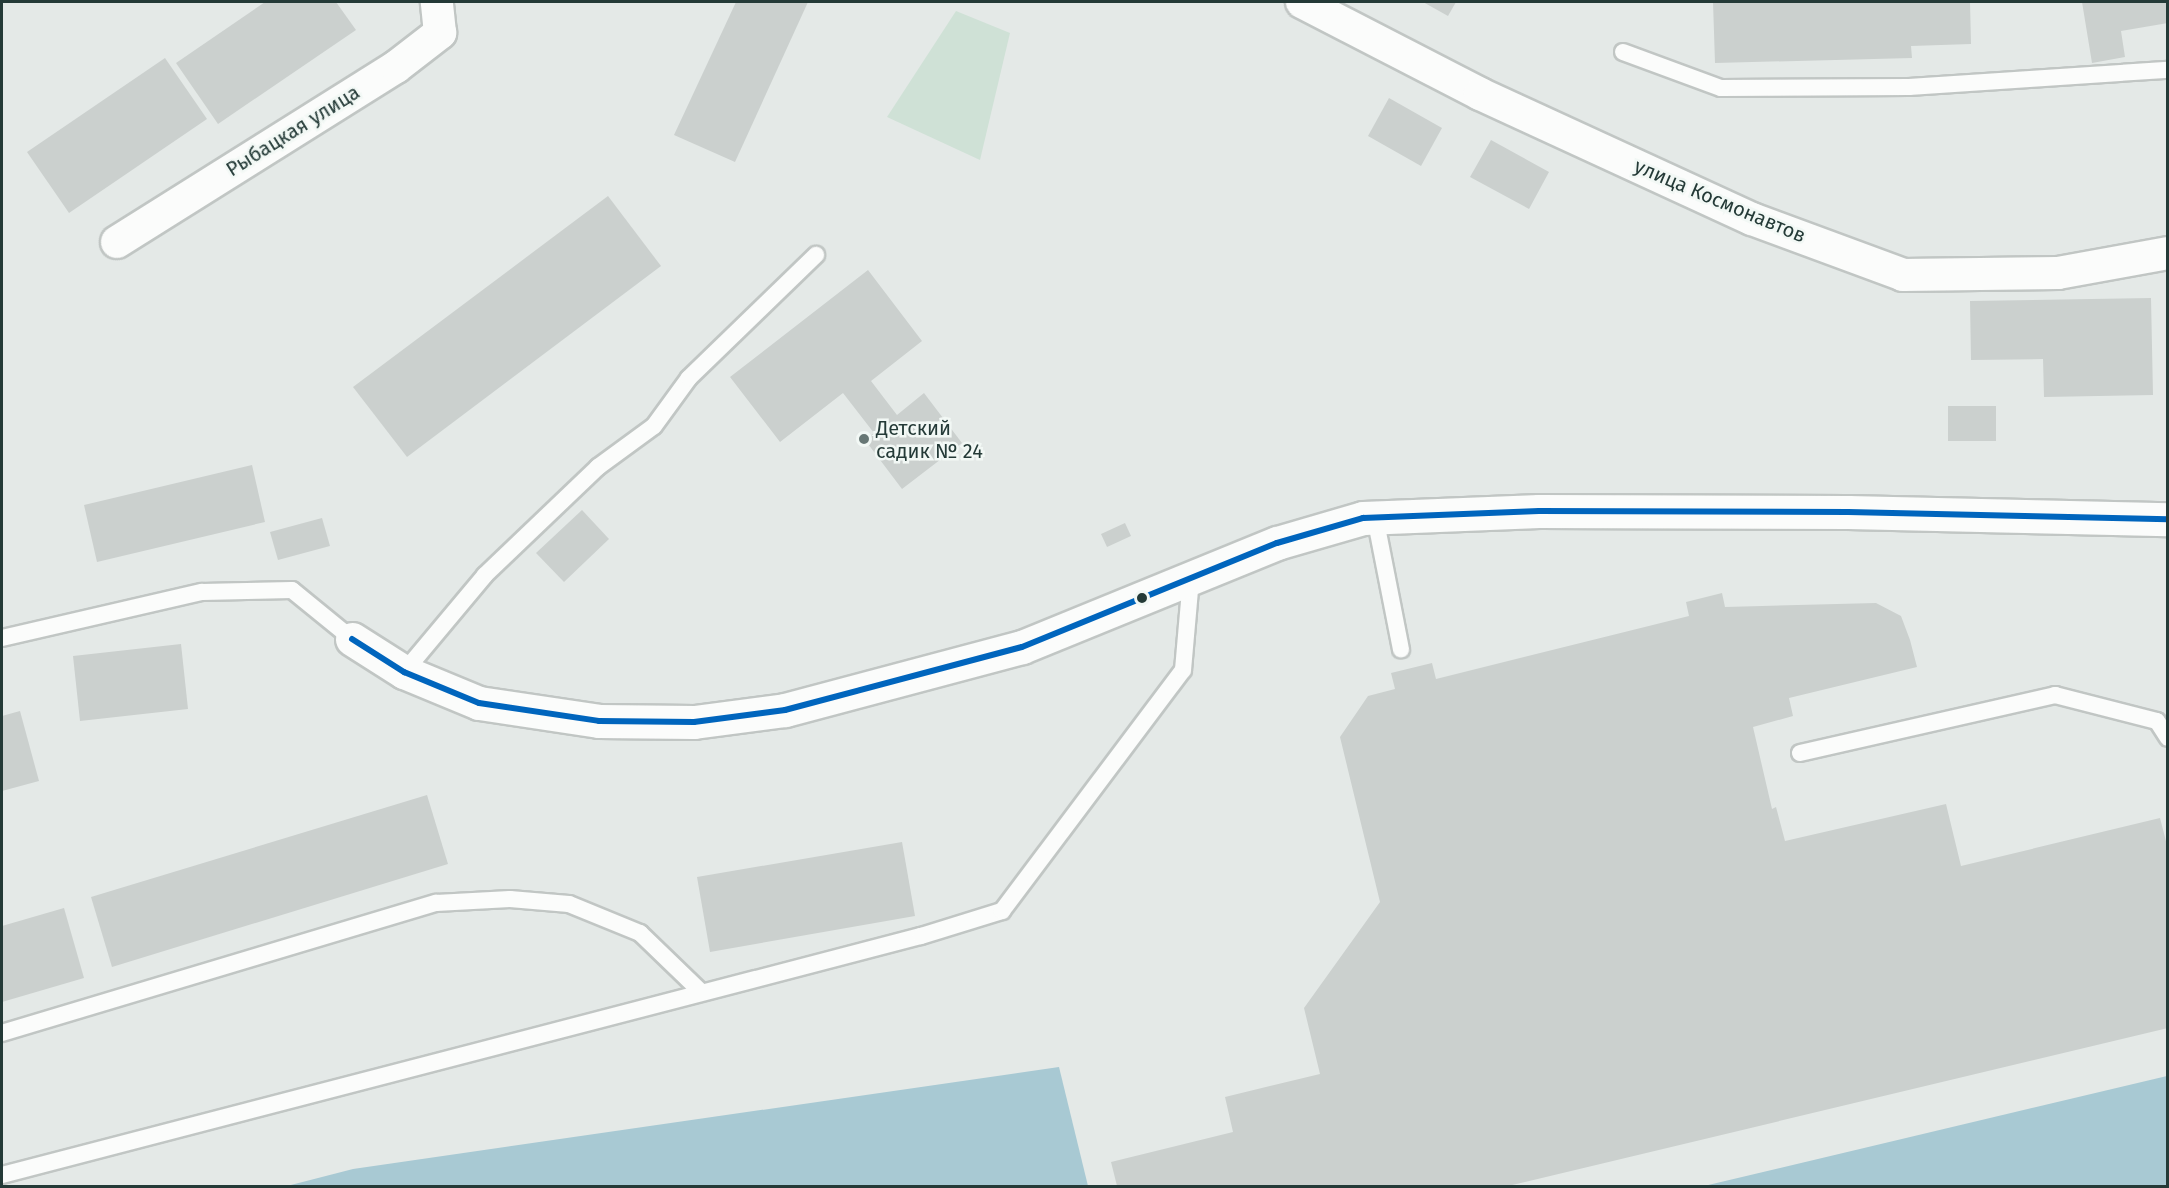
<!DOCTYPE html>
<html>
<head>
<meta charset="utf-8">
<style>
	body { margin:0 }
	#map { position:relative; width:2169px; height:1188px; overflow:hidden; background:#e4e9e7; font-family:"Fira Sans",sans-serif }
	div>[style] { position:absolute }
	.green>* { inset:0; background:#cfe1d6 }
	.water>* { inset:0; background:#a8c9d3 }
	.building>* { inset:0; background:#cbd0ce }
	.roads { filter:drop-shadow(2px 0 #c1c6c4) drop-shadow(-2px 0 #c1c6c4) drop-shadow(0 2px #c1c6c4) drop-shadow(0 -2px #c1c6c4) }
	.lane>* { height:16px; margin:-8px; padding:0 8px; transform-origin:8px; border-radius:8px; background:#fbfcfb }
	.street>* { height:32px; margin:-16px; padding:0 16px; transform-origin:16px; border-radius:16px; background:#fbfcfb }
	.secondary>* { height:33px; margin:-16.5px; padding:0 16.5px; transform-origin:16.5px; border-radius:16.5px; background:#fbfcfb }
	.bus-1>* { height:6px; margin:-3px; padding:0 3px; transform-origin:3px; border-radius:3px; background:#0065bd }
	.dots>* { width:16px; height:16px; translate:-50% -50%; box-sizing:border-box; border:3px solid #f2f8f5; border-radius:50% }
	span { translate:-50% -50%; white-space:nowrap; text-align:center; line-height:1.15; -webkit-text-stroke:5px #f2f8f5; paint-order:stroke }
	.street-label { font-size:20px; color:#243a37 }
	.poi-label { font-size:20px; color:#243a37 }
	.left { translate:0 -50%; text-align:left }
	.frame { position:absolute; inset:0; border:3px solid #243a37; pointer-events:none }
</style>
</head>
<body>
<div id="map">
	<div class="green">
		<div style="clip-path:polygon(956px 11px,1010px 33px,980px 160px,887px 117px)"></div>
	</div>
	<div class="water">
		<div style="clip-path:polygon(1059px 1067px,1088px 1186px,287px 1186px,353px 1169px)"></div>
		<div style="clip-path:polygon(2167px 1076px,2167px 1186px,1704px 1186px)"></div>
	</div>
	<div class="building">
		<div style="clip-path:polygon(265px 2px,336px 2px,356px 30px,218px 124px,176px 63px)"></div>
		<div style="clip-path:polygon(736px 2px,808px 2px,735px 162px,674px 135px)"></div>
		<div style="clip-path:polygon(1423px 2px,1456px 2px,1448px 16px)"></div>
		<div style="clip-path:polygon(1713px 2px,1970px 2px,1971px 44px,1911px 46px,1912px 58px,1715px 63px)"></div>
		<div style="clip-path:polygon(2082px 2px,2168px 2px,2168px 23px,2121px 31px,2125px 57px,2092px 63px)"></div>
		<div style="clip-path:polygon(165px 58px,207px 119px,69px 213px,27px 152px)"></div>
		<div style="clip-path:polygon(1389px 98px,1442px 128px,1421px 166px,1368px 136px)"></div>
		<div style="clip-path:polygon(1491px 140px,1549px 172px,1529px 209px,1470px 177px)"></div>
		<div style="clip-path:polygon(608px 196px,661px 266px,407px 457px,353px 387px)"></div>
		<div style="clip-path:polygon(868px 270px,922px 341px,871px 381px,897px 415px,924px 393px,962px 443px,902px 489px,865px 440px,874px 433px,843px 393px,780px 442px,730px 377px)"></div>
		<div style="clip-path:polygon(2151px 298px,2153px 395px,2044px 397px,2043px 359px,1971px 360px,1970px 301px)"></div>
		<div style="clip-path:polygon(1948px 406px,1996px 406px,1996px 441px,1948px 441px)"></div>
		<div style="clip-path:polygon(252px 465px,265px 522px,97px 562px,84px 505px)"></div>
		<div style="clip-path:polygon(582px 510px,609px 539px,564px 582px,536px 553px)"></div>
		<div style="clip-path:polygon(322px 518px,330px 546px,278px 560px,270px 532px)"></div>
		<div style="clip-path:polygon(1125px 523px,1131px 536px,1107px 547px,1101px 534px)"></div>
		<div style="clip-path:polygon(1722px 593px,1725px 607px,1876px 603px,1901px 616px,1910px 640px,1917px 667px,1789px 698px,1793px 716px,1753px 727px,1772px 809px,1776px 807px,1785px 841px,1946px 804px,1961px 866px,2160px 818px,2168px 849px,2168px 1028px,1508px 1186px,1117px 1186px,1111px 1162px,1233px 1132px,1225px 1097px,1320px 1074px,1304px 1008px,1380px 902px,1340px 737px,1368px 696px,1395px 689px,1391px 673px,1432px 663px,1436px 679px,1689px 616px,1686px 602px)"></div>
		<div style="clip-path:polygon(181px 644px,188px 709px,80px 721px,73px 656px)"></div>
		<div style="clip-path:polygon(20px 711px,39px 781px,2px 791px,2px 716px)"></div>
		<div style="clip-path:polygon(427px 795px,448px 864px,112px 967px,91px 897px)"></div>
		<div style="clip-path:polygon(902px 842px,915px 916px,710px 952px,697px 877px)"></div>
		<div style="clip-path:polygon(64px 908px,84px 978px,2px 1002px,2px 926px)"></div>
	</div>
	<div class="roads">
		<div class="lane">
			<div style="left:1623px;top:52px;width:104px;rotate:20.2deg"></div>
			<div style="left:1721px;top:88px;width:188px;rotate:-0.3deg"></div>
			<div style="left:1909px;top:87px;width:260px;rotate:-3.8deg"></div>
			<div style="left:1375px;top:517px;width:135px;rotate:78.9deg"></div>
			<div style="left:2px;top:638px;width:205px;rotate:-13deg"></div>
			<div style="left:202px;top:592px;width:90px;rotate:-1.3deg"></div>
			<div style="left:292px;top:590px;width:77px;rotate:39.2deg"></div>
			<div style="left:404px;top:672px;width:126px;rotate:-50.1deg"></div>
			<div style="left:485px;top:575px;width:156px;rotate:-43.7deg"></div>
			<div style="left:598px;top:467px;width:69px;rotate:-36.2deg"></div>
			<div style="left:654px;top:426px;width:59px;rotate:-53.9deg"></div>
			<div style="left:689px;top:378px;width:177px;rotate:-44.1deg"></div>
			<div style="left:1800px;top:753px;width:262px;rotate:-12.8deg"></div>
			<div style="left:2055px;top:695px;width:105px;rotate:14.3deg"></div>
			<div style="left:2157px;top:721px;width:20px;rotate:57deg"></div>
			<div style="left:2px;top:1033px;width:453px;rotate:-16.7deg"></div>
			<div style="left:436px;top:903px;width:74px;rotate:-3.1deg"></div>
			<div style="left:510px;top:899px;width:59px;rotate:4.8deg"></div>
			<div style="left:569px;top:904px;width:77px;rotate:22.2deg"></div>
			<div style="left:640px;top:933px;width:85px;rotate:44deg"></div>
			<div style="left:2px;top:1175px;width:950px;rotate:-14.58deg"></div>
			<div style="left:921px;top:936px;width:85px;rotate:-17.2deg"></div>
			<div style="left:1002px;top:911px;width:301px;rotate:-53.1deg"></div>
			<div style="left:1183px;top:670px;width:92px;rotate:-85deg"></div>
		</div>
		<div class="street">
			<div style="left:1302px;top:2px;width:200px;rotate:27.3deg"></div>
			<div style="left:1480px;top:94px;width:299px;rotate:24.7deg"></div>
			<div style="left:1752px;top:219px;width:161px;rotate:20.3deg"></div>
			<div style="left:1903px;top:275px;width:155px;rotate:-0.7deg"></div>
			<div style="left:2058px;top:273px;width:112px;rotate:-10.3deg"></div>
			<div style="left:117px;top:242px;width:329px;rotate:-32.1deg"></div>
			<div style="left:396px;top:67px;width:56px;rotate:-37.7deg"></div>
			<div style="left:440px;top:33px;width:31px;rotate:-96deg"></div>
		</div>
		<div class="secondary">
			<div style="left:352px;top:639px;width:62px;rotate:32.4deg"></div>
			<div style="left:404px;top:672px;width:81px;rotate:22.5deg"></div>
			<div style="left:479px;top:703px;width:121px;rotate:8.5deg"></div>
			<div style="left:599px;top:721px;width:95px;rotate:0.6deg"></div>
			<div style="left:694px;top:722px;width:92px;rotate:-7.5deg"></div>
			<div style="left:785px;top:710px;width:245px;rotate:-14.9deg"></div>
			<div style="left:1022px;top:647px;width:275px;rotate:-22.2deg"></div>
			<div style="left:1277px;top:543px;width:90px;rotate:-16.2deg"></div>
			<div style="left:1363px;top:518px;width:176px;rotate:-2.3deg"></div>
			<div style="left:1539px;top:511px;width:309px;rotate:0.2deg"></div>
			<div style="left:1848px;top:512px;width:320px;rotate:1.3deg"></div>
		</div>
	</div>
	<div class="bus-1">
		<div style="left:352px;top:639px;width:62px;rotate:32.4deg"></div>
		<div style="left:404px;top:672px;width:81px;rotate:22.5deg"></div>
		<div style="left:479px;top:703px;width:121px;rotate:8.5deg"></div>
		<div style="left:599px;top:721px;width:95px;rotate:0.6deg"></div>
		<div style="left:694px;top:722px;width:92px;rotate:-7.5deg"></div>
		<div style="left:785px;top:710px;width:245px;rotate:-14.9deg"></div>
		<div style="left:1022px;top:647px;width:275px;rotate:-22.2deg"></div>
		<div style="left:1277px;top:543px;width:90px;rotate:-16.2deg"></div>
		<div style="left:1363px;top:518px;width:176px;rotate:-2.3deg"></div>
		<div style="left:1539px;top:511px;width:309px;rotate:0.2deg"></div>
		<div style="left:1848px;top:512px;width:320px;rotate:1.3deg"></div>
	</div>
	<div class="dots">
		<div style="left:864px;top:439px;background:#677775"></div>
		<div style="left:1142px;top:598px;background:#243a37"></div>
	</div>
	<div class="street-label">
		<span style="left:293px;top:131px;rotate:-32deg">Рыбацкая улица</span>
		<span style="left:1720px;top:201px;rotate:23deg">улица Космонавтов</span>
	</div>
	<div class="poi-label">
		<span class="left" style="left:876px;top:440px">Детский<br>садик № 24</span>
	</div>
	<div class="frame"></div>
</div>
</body>
</html>
